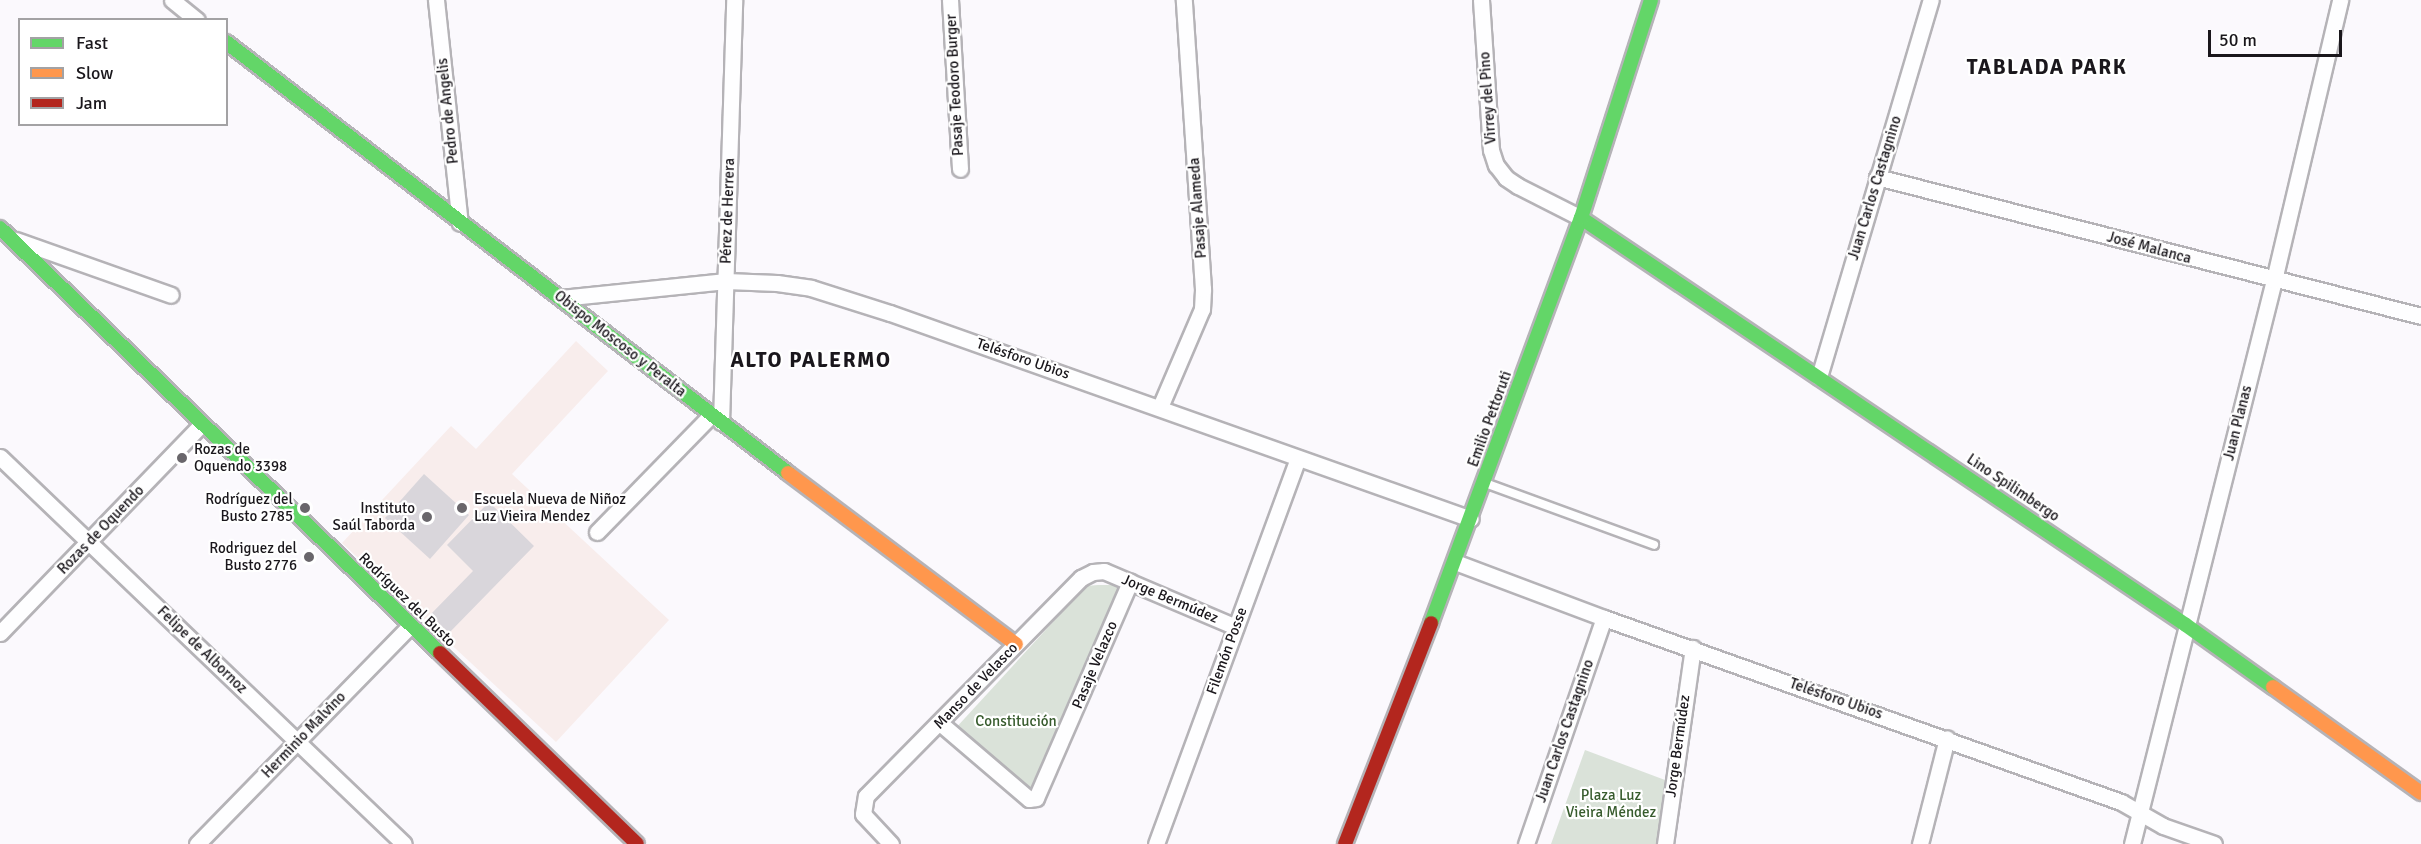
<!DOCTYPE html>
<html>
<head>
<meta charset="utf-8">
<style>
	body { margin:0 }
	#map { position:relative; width:2421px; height:844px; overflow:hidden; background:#fbf9fd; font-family:Signika,sans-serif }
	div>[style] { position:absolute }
	.education>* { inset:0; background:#f8edec }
	.green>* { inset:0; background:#dae2d9 }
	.building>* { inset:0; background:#d9d6db }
	.roads { filter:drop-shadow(2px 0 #b5b3b7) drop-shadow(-2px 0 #b5b3b7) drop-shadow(0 2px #b5b3b7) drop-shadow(0 -2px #b5b3b7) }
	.lane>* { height:8px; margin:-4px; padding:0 4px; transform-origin:4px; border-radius:4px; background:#fefeff }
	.street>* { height:15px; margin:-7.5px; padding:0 7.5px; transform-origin:7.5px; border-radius:7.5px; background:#fefeff }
	.fast>* { height:14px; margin:-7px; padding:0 7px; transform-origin:7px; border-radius:7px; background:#63d668 }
	.slow>* { height:14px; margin:-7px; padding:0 7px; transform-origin:7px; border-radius:7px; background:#ff974d }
	.jam>* { height:14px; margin:-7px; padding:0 7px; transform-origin:7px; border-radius:7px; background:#b3261e }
	.dots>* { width:16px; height:16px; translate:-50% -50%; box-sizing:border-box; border:3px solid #fff; border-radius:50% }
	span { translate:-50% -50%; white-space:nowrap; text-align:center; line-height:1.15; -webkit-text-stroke:4.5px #fff; paint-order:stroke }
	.street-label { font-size:15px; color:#1a171c }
	.poi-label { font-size:15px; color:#1a171c }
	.left { translate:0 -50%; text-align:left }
	.right { translate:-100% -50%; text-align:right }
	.park-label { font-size:15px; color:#375b2d }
	.district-label { font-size:21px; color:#1a171c; font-weight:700; letter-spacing:1.5px }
	.legend { position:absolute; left:18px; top:18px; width:210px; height:108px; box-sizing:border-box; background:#fff; border:2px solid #a3a2a4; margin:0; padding:8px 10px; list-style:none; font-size:18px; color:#1a171c }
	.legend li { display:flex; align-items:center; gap:12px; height:30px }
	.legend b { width:30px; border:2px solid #a3a2a4 }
	.scale { position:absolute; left:2208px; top:30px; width:134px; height:27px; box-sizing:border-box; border:3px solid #1a171c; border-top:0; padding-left:8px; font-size:18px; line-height:21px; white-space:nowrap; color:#1a171c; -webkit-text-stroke:4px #fff; paint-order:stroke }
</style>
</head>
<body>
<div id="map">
	<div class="education">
		<div style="clip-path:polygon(576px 341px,608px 371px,512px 474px,669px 620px,556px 742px,342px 543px,451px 426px,476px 449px)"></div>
	</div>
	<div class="green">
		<div style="clip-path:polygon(1098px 585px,1124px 585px,1031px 790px,954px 730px,1086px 586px)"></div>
		<div style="clip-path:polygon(1585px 750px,1665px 780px,1657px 844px,1551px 844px)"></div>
	</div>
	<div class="building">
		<div style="clip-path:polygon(424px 474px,469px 515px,430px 559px,385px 518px)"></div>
		<div style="clip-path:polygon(489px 502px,534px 546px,449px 633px,430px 615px,473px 571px,447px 545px)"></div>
	</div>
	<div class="roads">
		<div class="lane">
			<div style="left:1485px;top:483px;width:180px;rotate:20.1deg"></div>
		</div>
		<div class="street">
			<div style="left:172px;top:0;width:32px;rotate:39deg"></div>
			<div style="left:436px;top:0;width:224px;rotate:83.9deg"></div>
			<div style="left:950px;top:0;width:169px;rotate:86.6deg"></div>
			<div style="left:1481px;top:0;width:150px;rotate:86.2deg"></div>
			<div style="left:1491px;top:150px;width:16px;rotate:72deg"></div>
			<div style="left:1496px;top:165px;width:16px;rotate:52deg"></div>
			<div style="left:1506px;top:178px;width:14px;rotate:34deg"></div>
			<div style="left:1518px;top:186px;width:71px;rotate:26.9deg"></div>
			<div style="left:1877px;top:177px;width:561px;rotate:14.33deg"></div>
			<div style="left:16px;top:240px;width:164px;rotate:19.5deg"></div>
			<div style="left:561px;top:298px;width:166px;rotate:-5.9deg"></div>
			<div style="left:726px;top:281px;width:51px;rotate:2.2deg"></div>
			<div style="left:777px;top:283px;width:34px;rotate:8deg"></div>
			<div style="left:811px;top:288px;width:83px;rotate:17.6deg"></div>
			<div style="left:890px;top:313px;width:616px;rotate:19.52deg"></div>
			<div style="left:1819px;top:377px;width:393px;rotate:-73.5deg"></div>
			<div style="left:1160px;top:407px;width:107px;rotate:-66.8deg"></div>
			<div style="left:1202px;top:309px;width:20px;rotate:-87deg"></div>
			<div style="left:1203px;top:289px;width:290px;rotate:-93.8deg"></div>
			<div style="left:721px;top:422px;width:422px;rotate:-88.2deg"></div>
			<div style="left:0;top:457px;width:559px;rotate:43.77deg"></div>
			<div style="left:597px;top:532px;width:163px;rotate:-45.7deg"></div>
			<div style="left:1455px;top:562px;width:159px;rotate:20.6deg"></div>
			<div style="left:1604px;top:618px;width:549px;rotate:19.59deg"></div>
			<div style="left:2121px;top:802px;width:48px;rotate:29.7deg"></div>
			<div style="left:2163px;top:826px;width:54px;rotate:19.4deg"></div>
			<div style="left:0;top:633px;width:289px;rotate:-46deg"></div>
			<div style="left:940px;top:723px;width:117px;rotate:40.5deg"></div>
			<div style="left:1029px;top:799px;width:7px;rotate:-8deg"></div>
			<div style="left:1036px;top:798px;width:236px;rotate:-66.5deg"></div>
			<div style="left:197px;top:844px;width:305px;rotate:-45.7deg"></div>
			<div style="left:891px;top:844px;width:41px;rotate:-133deg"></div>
			<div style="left:863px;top:814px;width:18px;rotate:-81deg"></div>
			<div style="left:866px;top:796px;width:306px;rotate:-45.4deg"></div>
			<div style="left:1081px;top:578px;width:13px;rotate:-27deg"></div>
			<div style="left:1093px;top:572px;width:11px;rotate:-5deg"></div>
			<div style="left:1104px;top:571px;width:143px;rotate:23deg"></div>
			<div style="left:1156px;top:844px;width:411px;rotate:-69.8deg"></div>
			<div style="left:1526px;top:844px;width:239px;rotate:-71deg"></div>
			<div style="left:1665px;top:844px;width:198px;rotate:-81.9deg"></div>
			<div style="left:1920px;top:844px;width:109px;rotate:-75.7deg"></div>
			<div style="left:2132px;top:844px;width:582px;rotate:-75.87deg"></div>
			<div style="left:2274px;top:280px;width:288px;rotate:-76.7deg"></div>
		</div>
		<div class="fast">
			<div style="left:226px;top:42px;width:708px;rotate:37.48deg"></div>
			<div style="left:1581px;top:218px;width:729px;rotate:33.93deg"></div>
			<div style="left:2186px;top:625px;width:107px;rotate:35.5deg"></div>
			<div style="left:0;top:228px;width:612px;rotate:44.01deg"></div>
			<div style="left:1431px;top:623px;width:432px;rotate:-69.7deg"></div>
			<div style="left:1581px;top:218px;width:229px;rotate:-72.2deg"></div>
		</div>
		<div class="slow">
			<div style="left:788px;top:473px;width:285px;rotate:36.9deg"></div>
			<div style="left:2273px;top:687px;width:182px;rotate:35.6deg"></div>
		</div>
		<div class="jam">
			<div style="left:440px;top:653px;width:274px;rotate:44.1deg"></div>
			<div style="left:1345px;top:844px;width:237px;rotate:-68.7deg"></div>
		</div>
	</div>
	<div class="dots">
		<div style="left:182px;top:458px;background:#69666b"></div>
		<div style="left:305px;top:508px;background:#69666b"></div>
		<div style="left:462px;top:508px;background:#69666b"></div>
		<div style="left:427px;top:517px;background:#69666b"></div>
		<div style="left:309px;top:557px;background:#69666b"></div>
	</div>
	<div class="street-label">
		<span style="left:955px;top:85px;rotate:-93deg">Pasaje Teodoro Burger</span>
		<span style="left:1488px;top:98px;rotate:-94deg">Virrey del Pino</span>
		<span style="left:448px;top:111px;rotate:-96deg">Pedro de Angelis</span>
		<span style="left:1875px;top:188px;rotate:-73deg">Juan Carlos Castagnino</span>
		<span style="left:1198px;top:208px;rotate:-94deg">Pasaje Alameda</span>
		<span style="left:728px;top:211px;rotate:-88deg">Pérez de Herrera</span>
		<span style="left:2149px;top:248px;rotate:15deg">José Malanca</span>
		<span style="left:620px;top:344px;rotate:38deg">Obispo Moscoso y Peralta</span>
		<span style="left:1023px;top:359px;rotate:19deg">Telésforo Ubios</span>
		<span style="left:1490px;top:419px;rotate:-70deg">Emilio Pettoruti</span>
		<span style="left:2238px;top:423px;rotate:-76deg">Juan Planas</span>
		<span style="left:2013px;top:488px;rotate:34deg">Lino Spilimbergo</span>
		<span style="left:101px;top:530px;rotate:-46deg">Rozas de Oquendo</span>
		<span style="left:1170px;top:599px;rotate:23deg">Jorge Bermúdez</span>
		<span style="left:407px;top:600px;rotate:44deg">Rodríguez del Busto</span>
		<span style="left:202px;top:650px;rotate:44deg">Felipe de Albornoz</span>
		<span style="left:1227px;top:651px;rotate:-70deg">Filemón Posse</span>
		<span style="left:1095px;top:665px;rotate:-67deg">Pasaje Velazco</span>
		<span style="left:976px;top:686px;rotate:-46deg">Manso de Velasco</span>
		<span style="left:1836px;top:699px;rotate:19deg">Telésforo Ubios</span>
		<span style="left:1565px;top:731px;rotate:-71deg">Juan Carlos Castagnino</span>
		<span style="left:304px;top:735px;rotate:-46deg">Herminio Malvino</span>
		<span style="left:1678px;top:746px;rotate:-82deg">Jorge Bermúdez</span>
	</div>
	<div class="poi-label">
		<span class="left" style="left:194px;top:458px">Rozas de<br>Oquendo 3398</span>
		<span class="right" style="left:293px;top:508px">Rodríguez del<br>Busto 2785</span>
		<span class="left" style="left:474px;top:508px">Escuela Nueva de Niñoz<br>Luz Vieira Mendez</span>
		<span class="right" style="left:415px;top:517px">Instituto<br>Saúl Taborda</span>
		<span class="right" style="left:297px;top:557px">Rodriguez del<br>Busto 2776</span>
	</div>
	<div class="park-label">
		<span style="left:1016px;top:722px">Constitución</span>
		<span style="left:1611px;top:804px">Plaza Luz<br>Vieira Méndez</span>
	</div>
	<div class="district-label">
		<span style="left:2047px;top:67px">TABLADA PARK</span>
		<span style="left:811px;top:360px">ALTO PALERMO</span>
	</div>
	<ul class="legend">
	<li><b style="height:8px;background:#63d668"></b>Fast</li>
	<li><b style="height:8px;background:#ff974d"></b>Slow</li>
	<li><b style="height:8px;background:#b3261e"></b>Jam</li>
	</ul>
	<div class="scale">50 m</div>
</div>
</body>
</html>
